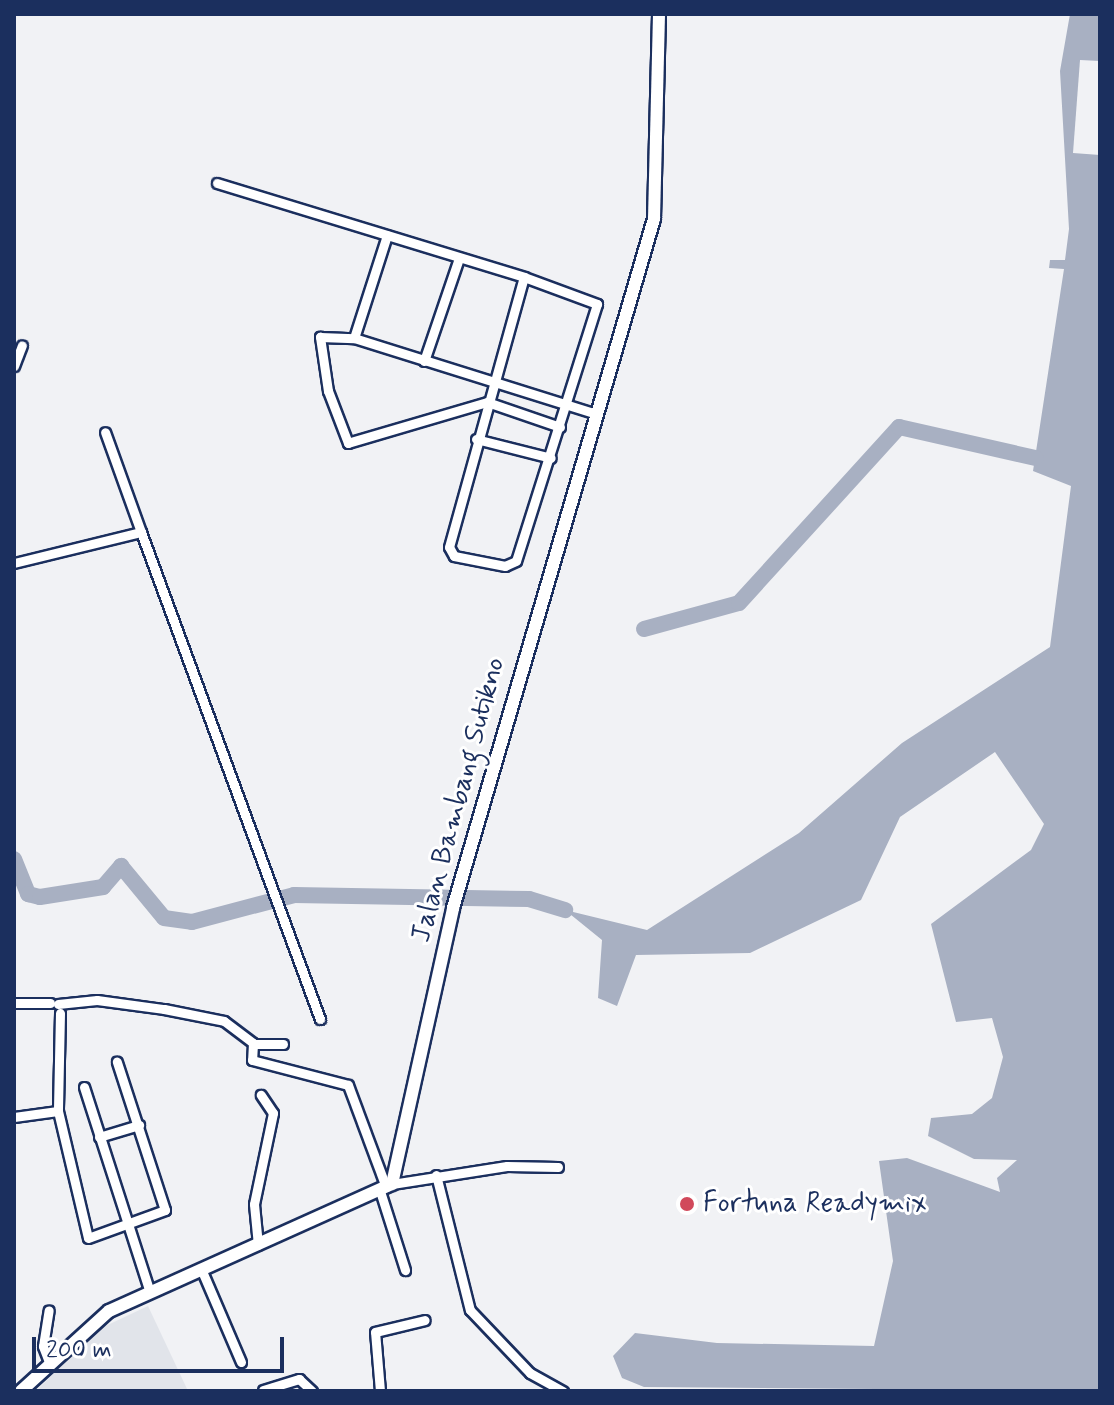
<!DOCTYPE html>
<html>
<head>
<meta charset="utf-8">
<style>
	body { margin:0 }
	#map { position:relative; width:1114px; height:1405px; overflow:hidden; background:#f1f2f5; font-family:Mynerve,sans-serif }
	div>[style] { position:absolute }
	.built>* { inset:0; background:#e1e4ea }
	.water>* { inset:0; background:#a8b0c2 }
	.pier>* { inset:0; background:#f1f2f5 }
	.river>* { height:16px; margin:-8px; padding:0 8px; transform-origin:8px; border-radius:8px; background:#a8b0c2 }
	.roads { filter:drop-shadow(2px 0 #1b2f5e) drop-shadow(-2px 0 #1b2f5e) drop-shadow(0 2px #1b2f5e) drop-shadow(0 -2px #1b2f5e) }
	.street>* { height:9px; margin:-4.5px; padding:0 4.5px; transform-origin:4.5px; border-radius:4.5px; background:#fff }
	.secondary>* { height:12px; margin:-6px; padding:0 6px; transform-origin:6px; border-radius:6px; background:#fff }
	.dots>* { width:22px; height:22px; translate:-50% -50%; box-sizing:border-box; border:4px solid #fff; border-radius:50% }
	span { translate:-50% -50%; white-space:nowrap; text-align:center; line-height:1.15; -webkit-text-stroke:6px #fff; paint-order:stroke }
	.street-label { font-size:28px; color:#1b2f5e }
	.poi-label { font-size:28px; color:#1b2f5e }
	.left { translate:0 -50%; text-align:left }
	.frame { position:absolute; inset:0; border:16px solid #1b2f5e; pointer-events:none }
	.scale { position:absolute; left:32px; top:1337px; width:252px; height:36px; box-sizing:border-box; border:4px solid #1b2f5e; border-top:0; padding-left:10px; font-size:24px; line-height:28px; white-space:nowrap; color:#1b2f5e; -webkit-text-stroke:6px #fff; paint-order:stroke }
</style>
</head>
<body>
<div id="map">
	<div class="built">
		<div style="clip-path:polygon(148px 1306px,188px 1391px,36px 1391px,97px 1330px)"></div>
	</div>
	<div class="water">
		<div style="clip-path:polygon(1070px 14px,1100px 14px,1100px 1384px,1098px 1391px,644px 1387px,622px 1378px,613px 1356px,635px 1333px,717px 1343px,874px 1346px,893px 1261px,879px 1161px,907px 1158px,1000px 1192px,997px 1178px,1017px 1160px,974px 1159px,928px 1136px,931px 1118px,972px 1114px,992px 1098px,1003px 1057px,992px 1018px,956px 1022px,931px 924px,1031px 850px,1044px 824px,995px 752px,900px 817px,861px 900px,750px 953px,636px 955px,617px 1006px,598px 998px,602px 940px,565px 910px,647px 930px,799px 833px,902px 743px,1050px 647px,1071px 486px,1033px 471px,1064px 269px,1049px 268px,1050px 260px,1065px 260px,1069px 229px,1060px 71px)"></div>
	</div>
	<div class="pier">
		<div style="clip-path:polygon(1080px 60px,1100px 61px,1100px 155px,1073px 153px)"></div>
	</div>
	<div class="river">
		<div style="left:644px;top:629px;width:98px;rotate:-15.3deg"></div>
		<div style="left:739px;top:603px;width:238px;rotate:-47.7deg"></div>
		<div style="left:899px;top:427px;width:140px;rotate:12.8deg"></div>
		<div style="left:14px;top:859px;width:38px;rotate:68deg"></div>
		<div style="left:28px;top:894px;width:12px;rotate:14deg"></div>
		<div style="left:40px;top:897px;width:64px;rotate:-9deg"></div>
		<div style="left:103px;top:887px;width:28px;rotate:-49deg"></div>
		<div style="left:121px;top:866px;width:67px;rotate:50.4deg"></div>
		<div style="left:164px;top:918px;width:28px;rotate:8deg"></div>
		<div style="left:192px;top:922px;width:106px;rotate:-14.8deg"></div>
		<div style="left:294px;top:895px;width:235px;rotate:1deg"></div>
		<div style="left:529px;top:899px;width:38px;rotate:17deg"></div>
	</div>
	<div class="roads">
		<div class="street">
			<div style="left:217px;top:183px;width:321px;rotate:17deg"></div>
			<div style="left:524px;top:277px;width:78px;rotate:20.3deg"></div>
			<div style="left:597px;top:304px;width:269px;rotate:107.5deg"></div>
			<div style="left:516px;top:561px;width:12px;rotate:156deg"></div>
			<div style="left:505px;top:566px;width:52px;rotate:-168.9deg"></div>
			<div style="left:454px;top:556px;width:10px;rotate:-119deg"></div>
			<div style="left:449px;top:547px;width:280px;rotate:-74.5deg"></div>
			<div style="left:354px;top:338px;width:108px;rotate:-72.2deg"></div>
			<div style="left:424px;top:361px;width:109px;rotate:-71.2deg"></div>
			<div style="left:14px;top:366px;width:22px;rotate:-69deg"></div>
			<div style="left:560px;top:427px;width:77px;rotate:-161.1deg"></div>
			<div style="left:487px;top:402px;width:145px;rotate:163.6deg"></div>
			<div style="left:348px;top:443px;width:56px;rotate:-111deg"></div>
			<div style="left:328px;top:391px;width:55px;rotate:-98.4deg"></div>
			<div style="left:320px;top:337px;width:34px;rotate:2deg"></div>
			<div style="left:354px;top:338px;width:251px;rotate:17.4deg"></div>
			<div style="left:476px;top:439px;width:77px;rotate:14.2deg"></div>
			<div style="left:141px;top:532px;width:519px;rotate:69.82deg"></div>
			<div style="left:14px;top:563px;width:131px;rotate:-13.7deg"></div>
			<div style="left:141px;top:532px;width:106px;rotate:-109.8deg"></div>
			<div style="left:14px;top:1003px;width:36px"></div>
			<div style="left:58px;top:1004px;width:39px;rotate:-6deg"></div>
			<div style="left:97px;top:1000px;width:68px;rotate:7.7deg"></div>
			<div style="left:164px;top:1009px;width:61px;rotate:11.3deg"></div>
			<div style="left:224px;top:1021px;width:39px;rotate:37deg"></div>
			<div style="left:255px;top:1044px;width:28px"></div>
			<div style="left:60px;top:1013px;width:98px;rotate:91.2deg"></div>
			<div style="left:58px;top:1111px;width:130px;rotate:76.7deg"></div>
			<div style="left:88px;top:1238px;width:82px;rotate:-20deg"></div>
			<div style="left:165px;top:1210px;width:156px;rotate:-108deg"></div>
			<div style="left:253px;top:1043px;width:17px;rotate:93deg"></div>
			<div style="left:252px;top:1060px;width:99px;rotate:14.6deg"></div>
			<div style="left:348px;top:1085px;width:109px;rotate:69.6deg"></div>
			<div style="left:84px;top:1087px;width:216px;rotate:72.2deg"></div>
			<div style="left:14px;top:1117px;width:44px;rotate:-7.8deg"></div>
			<div style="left:99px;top:1137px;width:42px;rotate:-16.7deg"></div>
			<div style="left:436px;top:1175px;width:139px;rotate:75.9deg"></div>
			<div style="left:470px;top:1310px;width:87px;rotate:46.4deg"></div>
			<div style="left:530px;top:1373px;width:38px;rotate:29deg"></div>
			<div style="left:392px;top:1184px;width:116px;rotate:-8.9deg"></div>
			<div style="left:507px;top:1166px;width:51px;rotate:1.1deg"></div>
			<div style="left:380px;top:1191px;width:83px;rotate:72.4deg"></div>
			<div style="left:258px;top:1245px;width:41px;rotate:-95.6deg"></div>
			<div style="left:254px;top:1204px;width:93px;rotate:-78.2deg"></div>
			<div style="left:273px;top:1113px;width:22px;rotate:-124deg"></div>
			<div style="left:202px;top:1271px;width:99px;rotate:66.8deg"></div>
			<div style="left:49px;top:1362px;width:17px;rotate:-111deg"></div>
			<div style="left:43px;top:1346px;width:36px;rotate:-81deg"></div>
			<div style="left:263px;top:1390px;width:38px;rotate:-17deg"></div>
			<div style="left:299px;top:1379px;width:18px;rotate:43deg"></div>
			<div style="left:380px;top:1391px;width:59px;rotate:-94.8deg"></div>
			<div style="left:375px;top:1332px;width:51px;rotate:-13.5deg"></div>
		</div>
		<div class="secondary">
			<div style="left:21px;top:1391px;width:119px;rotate:-42.3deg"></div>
			<div style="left:109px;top:1311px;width:310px;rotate:-24.2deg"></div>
			<div style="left:392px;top:1184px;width:283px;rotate:-77.5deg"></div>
			<div style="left:453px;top:908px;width:718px;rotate:-73.74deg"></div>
			<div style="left:654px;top:219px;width:205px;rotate:-88.6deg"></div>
		</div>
	</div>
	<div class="dots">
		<div style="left:687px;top:1204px;background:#d1495b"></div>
	</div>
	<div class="street-label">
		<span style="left:459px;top:800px;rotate:-75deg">Jalan Bambang Sutikno</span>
	</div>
	<div class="poi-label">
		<span class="left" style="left:703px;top:1204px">Fortuna Readymix</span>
	</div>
	<div class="frame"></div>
	<div class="scale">200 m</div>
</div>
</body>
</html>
